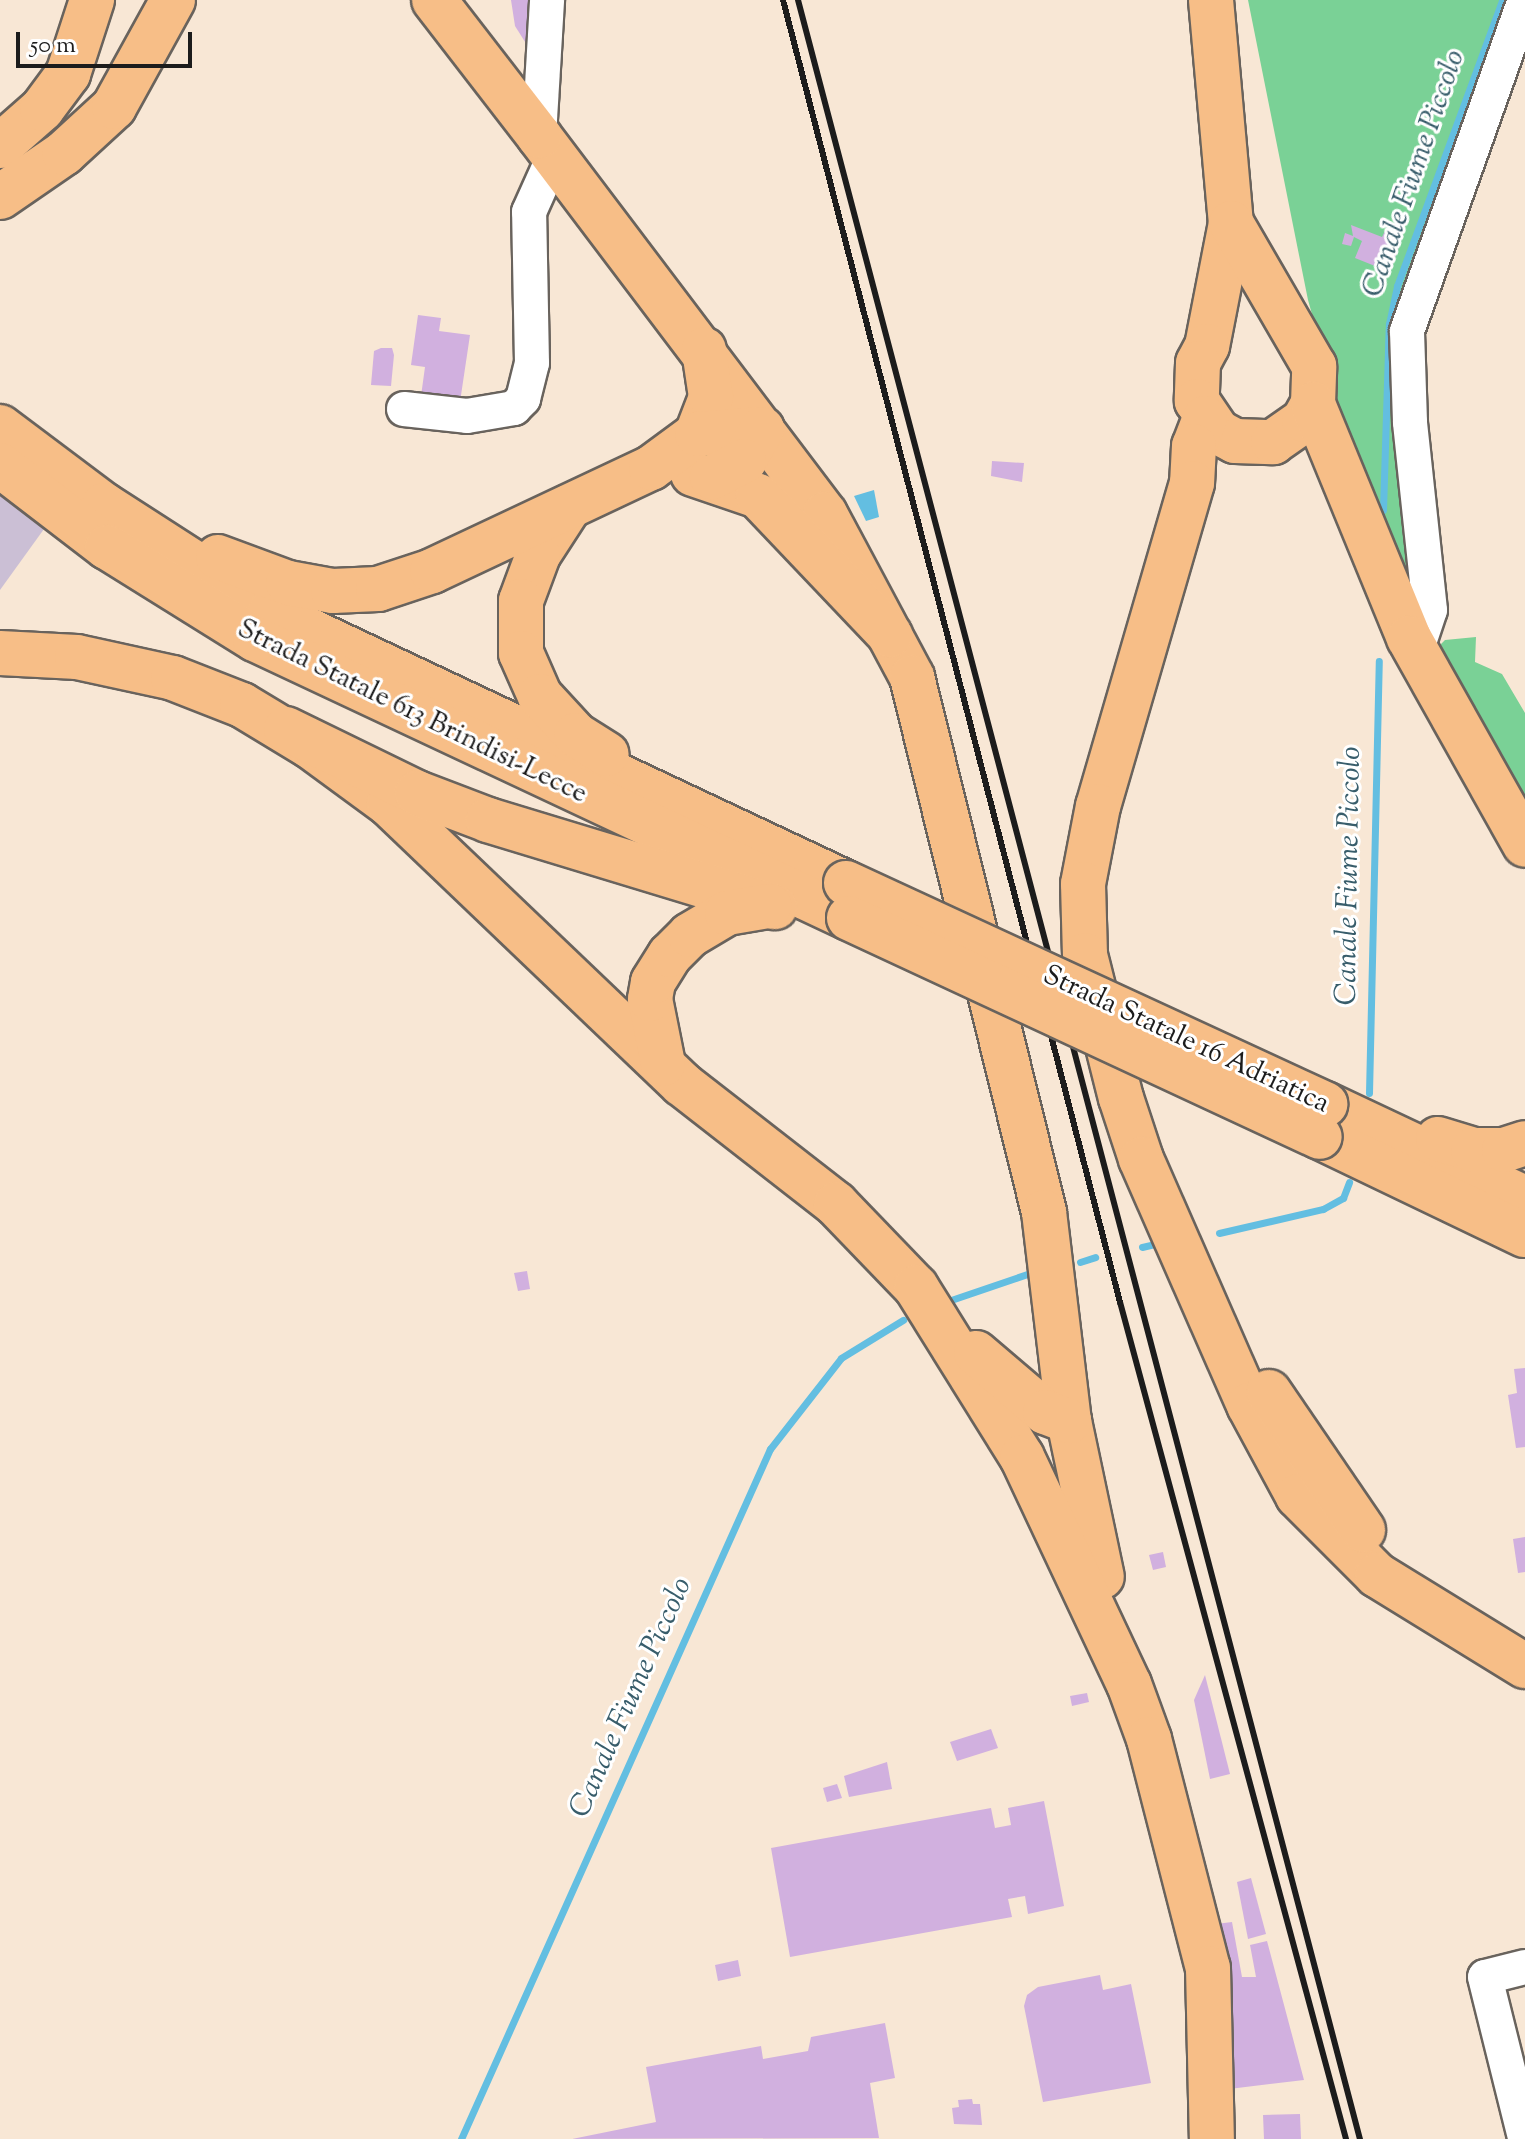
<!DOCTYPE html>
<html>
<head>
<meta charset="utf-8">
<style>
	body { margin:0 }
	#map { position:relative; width:1525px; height:2139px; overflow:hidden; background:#f8e7d5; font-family:"Sorts Mill Goudy",serif }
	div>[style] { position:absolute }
	.industrial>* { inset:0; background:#cbbfd5 }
	.green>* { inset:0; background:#7ad196 }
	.water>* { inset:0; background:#63bee1 }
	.stream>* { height:7px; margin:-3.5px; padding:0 3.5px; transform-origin:3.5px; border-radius:3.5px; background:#63bee1 }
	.building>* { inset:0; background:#d1b0df }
	.roads { filter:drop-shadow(2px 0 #69635d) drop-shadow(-2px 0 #69635d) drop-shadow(0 2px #69635d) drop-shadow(0 -2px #69635d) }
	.minor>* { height:34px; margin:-17px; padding:0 17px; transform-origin:17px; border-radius:17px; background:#fff }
	.major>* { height:44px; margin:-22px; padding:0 22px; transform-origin:22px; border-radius:22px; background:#f7be87 }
	.highway>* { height:44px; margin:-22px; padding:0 22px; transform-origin:22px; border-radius:22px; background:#f7be87 }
	.rail>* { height:6px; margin:-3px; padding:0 3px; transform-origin:3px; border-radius:3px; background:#1c1c1c }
	.bridges { filter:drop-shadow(2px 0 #69635d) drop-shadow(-2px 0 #69635d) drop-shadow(0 2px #69635d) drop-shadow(0 -2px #69635d) }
	.highway-bridge>* { height:44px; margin:-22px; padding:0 22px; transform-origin:22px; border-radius:22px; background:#f7be87 }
	span { translate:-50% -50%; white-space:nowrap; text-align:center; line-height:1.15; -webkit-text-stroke:6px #fff; paint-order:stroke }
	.street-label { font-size:28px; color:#1c1c1c }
	.water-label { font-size:30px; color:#385d6b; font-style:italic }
	.scale { position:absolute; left:16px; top:32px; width:176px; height:36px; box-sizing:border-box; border:4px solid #1c1c1c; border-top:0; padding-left:10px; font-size:24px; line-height:28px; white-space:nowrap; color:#1c1c1c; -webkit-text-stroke:6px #fff; paint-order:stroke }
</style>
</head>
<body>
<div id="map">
	<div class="industrial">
		<div style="clip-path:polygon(0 490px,44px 529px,0 590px)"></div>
	</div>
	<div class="green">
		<div style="clip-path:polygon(1248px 0,1517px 0,1416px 280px,1418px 606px,1345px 431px,1308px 300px)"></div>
		<div style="clip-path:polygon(1476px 637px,1475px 662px,1502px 674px,1525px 713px,1525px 811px,1438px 647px,1445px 640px)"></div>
	</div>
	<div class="water">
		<div style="clip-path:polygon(874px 490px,879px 517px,866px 521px,854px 496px)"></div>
	</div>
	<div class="stream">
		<div style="left:1383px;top:510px;width:186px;rotate:-88.2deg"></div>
		<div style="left:1389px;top:324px;width:39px;rotate:-78deg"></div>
		<div style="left:1397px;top:286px;width:305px;rotate:-69.8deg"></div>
		<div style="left:1369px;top:1093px;width:432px;rotate:-88.7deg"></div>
		<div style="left:1219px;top:1233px;width:107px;rotate:-13deg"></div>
		<div style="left:1323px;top:1209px;width:23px;rotate:-29deg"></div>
		<div style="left:1343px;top:1198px;width:17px;rotate:-69deg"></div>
		<div style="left:1142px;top:1247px;width:17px;rotate:-13deg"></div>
		<div style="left:1080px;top:1262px;width:16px;rotate:-18deg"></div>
		<div style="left:951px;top:1300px;width:90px;rotate:-18.8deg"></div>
		<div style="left:461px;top:2139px;width:756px;rotate:-65.88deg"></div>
		<div style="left:770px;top:1449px;width:115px;rotate:-52deg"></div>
		<div style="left:841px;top:1358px;width:73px;rotate:-31.5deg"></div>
	</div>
	<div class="building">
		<div style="clip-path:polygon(511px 0,540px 0,538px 49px,527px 45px,515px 26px)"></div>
		<div style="clip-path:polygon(1351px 225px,1382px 237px,1386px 229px,1403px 235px,1390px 272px,1355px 258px,1362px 241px,1354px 237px,1351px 246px,1342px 244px,1345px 233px,1353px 236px)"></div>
		<div style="clip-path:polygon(418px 315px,441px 318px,439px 331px,470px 335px,460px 402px,421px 396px,425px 367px,411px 365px)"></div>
		<div style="clip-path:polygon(381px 348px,392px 348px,394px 355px,391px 386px,371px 385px,374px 351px)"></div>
		<div style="clip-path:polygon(992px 461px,1024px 463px,1022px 482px,991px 476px)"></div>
		<div style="clip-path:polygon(527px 1271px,530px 1289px,518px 1291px,514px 1273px)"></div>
		<div style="clip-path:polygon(1525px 1368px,1525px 1447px,1516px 1448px,1508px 1395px,1517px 1393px,1514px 1369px)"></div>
		<div style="clip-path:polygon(1525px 1537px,1525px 1572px,1518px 1573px,1513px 1539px)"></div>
		<div style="clip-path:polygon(1163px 1552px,1166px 1567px,1153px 1570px,1149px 1555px)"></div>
		<div style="clip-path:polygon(1205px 1675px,1230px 1774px,1210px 1779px,1194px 1700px)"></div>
		<div style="clip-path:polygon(1087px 1693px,1089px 1702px,1072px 1706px,1070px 1696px)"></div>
		<div style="clip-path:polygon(991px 1729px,998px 1748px,957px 1761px,950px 1742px)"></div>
		<div style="clip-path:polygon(887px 1762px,892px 1789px,849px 1797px,844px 1776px)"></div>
		<div style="clip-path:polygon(837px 1784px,842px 1798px,827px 1802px,823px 1788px)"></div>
		<div style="clip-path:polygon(1044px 1801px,1064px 1906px,1028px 1914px,1025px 1896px,1008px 1899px,1012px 1917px,790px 1957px,771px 1848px,991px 1808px,995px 1828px,1011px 1825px,1008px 1808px)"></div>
		<div style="clip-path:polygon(1251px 1878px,1266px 1934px,1248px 1939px,1237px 1882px)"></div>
		<div style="clip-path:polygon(1232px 1922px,1242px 1977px,1256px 1977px,1250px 1945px,1267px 1941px,1304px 2080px,1229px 2089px,1216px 1924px)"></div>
		<div style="clip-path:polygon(738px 1960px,741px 1976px,718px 1981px,715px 1965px)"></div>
		<div style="clip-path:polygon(1100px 1975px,1103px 1990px,1131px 1984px,1151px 2083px,1043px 2102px,1024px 2006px,1027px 1995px,1038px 1987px)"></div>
		<div style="clip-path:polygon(885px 2023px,895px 2078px,870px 2083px,879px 2138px,572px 2139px,656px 2122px,646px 2067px,761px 2046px,763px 2059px,808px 2051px,811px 2037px)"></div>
		<div style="clip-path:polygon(972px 2099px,973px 2104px,980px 2104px,982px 2125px,954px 2124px,952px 2108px,959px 2107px,958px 2100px)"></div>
		<div style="clip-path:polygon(1300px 2114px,1301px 2139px,1264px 2139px,1263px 2115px)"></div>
	</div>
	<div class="roads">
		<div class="minor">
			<div style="left:539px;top:136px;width:136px;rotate:-86.6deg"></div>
			<div style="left:404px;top:409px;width:63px;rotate:6.3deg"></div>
			<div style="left:467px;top:416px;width:48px;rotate:-9.7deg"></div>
			<div style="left:514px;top:408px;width:13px;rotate:-45deg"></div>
			<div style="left:523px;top:399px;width:37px;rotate:-76deg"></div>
			<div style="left:532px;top:363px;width:151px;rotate:-91.1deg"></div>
			<div style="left:529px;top:212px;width:61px;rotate:-65.9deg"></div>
			<div style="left:1416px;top:652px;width:44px;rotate:-71.6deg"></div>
			<div style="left:1430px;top:610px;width:189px;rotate:-96.1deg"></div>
			<div style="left:1410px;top:422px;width:91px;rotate:-91.9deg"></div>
			<div style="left:1407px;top:331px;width:351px;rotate:-70.4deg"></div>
			<div style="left:1525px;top:1967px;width:41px;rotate:166deg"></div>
			<div style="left:1485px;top:1977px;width:166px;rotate:76deg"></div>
		</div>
		<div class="major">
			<div style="left:1211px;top:0;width:224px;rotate:84.9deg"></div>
			<div style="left:1231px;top:223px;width:125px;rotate:101deg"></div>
			<div style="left:1207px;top:346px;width:19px;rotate:118deg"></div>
			<div style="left:1198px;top:363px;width:38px;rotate:92deg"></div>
			<div style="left:1197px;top:401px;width:37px;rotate:56deg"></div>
			<div style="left:1218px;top:432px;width:19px;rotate:28deg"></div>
			<div style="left:1235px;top:441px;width:38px;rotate:2deg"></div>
			<div style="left:1273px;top:442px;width:38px;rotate:-35deg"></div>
			<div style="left:1304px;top:420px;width:18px;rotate:-61deg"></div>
			<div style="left:1313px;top:404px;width:38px;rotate:-88deg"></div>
			<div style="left:1314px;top:366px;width:165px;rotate:-120.1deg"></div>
			<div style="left:539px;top:136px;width:474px;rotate:52.9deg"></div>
			<div style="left:825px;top:514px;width:185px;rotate:61.9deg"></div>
			<div style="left:912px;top:677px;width:551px;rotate:76.14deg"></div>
			<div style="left:1044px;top:1212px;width:210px;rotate:83.2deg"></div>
			<div style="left:1069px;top:1421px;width:159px;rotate:78.1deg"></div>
			<div style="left:1313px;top:404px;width:253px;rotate:67.7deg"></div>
			<div style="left:1409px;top:638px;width:237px;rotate:60.7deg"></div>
			<div style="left:1205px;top:418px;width:30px;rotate:111deg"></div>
			<div style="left:1194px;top:446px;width:37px;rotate:93deg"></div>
			<div style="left:1192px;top:483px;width:336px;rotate:106.2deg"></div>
			<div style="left:1098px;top:806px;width:79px;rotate:100.9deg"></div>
			<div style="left:1083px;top:884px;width:71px;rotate:88.4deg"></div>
			<div style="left:1085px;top:955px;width:147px;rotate:75.9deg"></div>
			<div style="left:1121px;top:1098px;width:64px;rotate:71.8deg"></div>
			<div style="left:1141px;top:1159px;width:269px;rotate:66.3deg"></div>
			<div style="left:1249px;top:1405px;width:103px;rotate:61.7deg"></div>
			<div style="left:1298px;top:1496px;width:112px;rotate:45deg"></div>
			<div style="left:1377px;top:1575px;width:174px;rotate:31.6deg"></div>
			<div style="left:0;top:653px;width:77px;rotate:3deg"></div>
			<div style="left:77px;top:657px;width:98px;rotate:12.3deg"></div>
			<div style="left:173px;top:678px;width:74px;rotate:21.4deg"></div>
			<div style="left:242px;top:705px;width:79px;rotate:31.1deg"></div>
			<div style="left:310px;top:746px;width:98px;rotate:36.3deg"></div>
			<div style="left:389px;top:804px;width:405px;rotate:43.7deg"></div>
			<div style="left:682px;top:1084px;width:195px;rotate:37.9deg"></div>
			<div style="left:836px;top:1204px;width:115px;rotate:46.1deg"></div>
			<div style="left:916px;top:1287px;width:200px;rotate:58.1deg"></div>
			<div style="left:1022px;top:1457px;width:251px;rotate:64.8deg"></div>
			<div style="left:1129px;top:1684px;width:59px;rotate:70deg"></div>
			<div style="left:1149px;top:1739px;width:236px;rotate:75.6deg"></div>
			<div style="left:1208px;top:1968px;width:171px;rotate:88.7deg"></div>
			<div style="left:976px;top:1353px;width:91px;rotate:40.5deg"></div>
			<div style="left:1045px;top:1412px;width:26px;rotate:21deg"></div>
			<div style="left:1269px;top:1392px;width:167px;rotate:55.7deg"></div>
		</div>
		<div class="highway">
			<div style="left:434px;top:0;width:172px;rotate:52.3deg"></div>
			<div style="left:0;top:146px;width:56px;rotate:-41.4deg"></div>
			<div style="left:42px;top:109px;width:44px;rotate:-53.4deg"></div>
			<div style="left:68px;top:74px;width:78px;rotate:-72deg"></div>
			<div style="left:0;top:197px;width:78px;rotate:-34.5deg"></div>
			<div style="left:64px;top:153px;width:68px;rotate:-42.6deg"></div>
			<div style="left:114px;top:107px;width:122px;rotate:-61.1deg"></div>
			<div style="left:0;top:427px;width:130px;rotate:36.9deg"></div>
			<div style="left:104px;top:505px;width:197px;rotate:32.8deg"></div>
			<div style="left:270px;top:612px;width:637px;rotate:25.2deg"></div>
			<div style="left:697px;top:434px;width:40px;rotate:-69deg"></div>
			<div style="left:711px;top:397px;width:48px;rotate:-98.5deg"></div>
			<div style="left:0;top:465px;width:135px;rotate:37.5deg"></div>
			<div style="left:107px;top:547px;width:174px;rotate:31.9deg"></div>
			<div style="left:255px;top:639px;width:656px;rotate:25.16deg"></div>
			<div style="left:693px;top:474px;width:69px;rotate:18.7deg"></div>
			<div style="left:758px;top:496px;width:192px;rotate:46.5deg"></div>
			<div style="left:569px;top:507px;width:57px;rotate:122.9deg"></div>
			<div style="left:538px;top:555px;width:49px;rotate:110.3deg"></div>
			<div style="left:521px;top:601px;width:52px;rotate:90deg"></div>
			<div style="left:521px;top:653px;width:47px;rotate:66.2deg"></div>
			<div style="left:540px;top:696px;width:53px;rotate:47.3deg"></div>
			<div style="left:576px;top:735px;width:36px;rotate:32deg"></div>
			<div style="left:218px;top:557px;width:75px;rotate:20.4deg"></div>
			<div style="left:288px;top:583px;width:46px;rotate:10.1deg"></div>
			<div style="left:333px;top:591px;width:45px;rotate:-2.5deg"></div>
			<div style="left:378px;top:589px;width:57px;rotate:-18.4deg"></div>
			<div style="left:432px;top:571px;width:242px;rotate:-25.2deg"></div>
			<div style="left:651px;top:468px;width:57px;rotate:-36.5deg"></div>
			<div style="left:697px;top:434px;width:65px;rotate:-4.4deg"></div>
			<div style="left:762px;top:429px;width:37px;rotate:119deg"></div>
			<div style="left:744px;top:461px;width:36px;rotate:153deg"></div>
			<div style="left:286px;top:729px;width:146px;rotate:26deg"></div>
			<div style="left:417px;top:793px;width:76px;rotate:20.8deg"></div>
			<div style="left:488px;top:820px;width:300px;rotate:16.9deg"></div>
			<div style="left:663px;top:1064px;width:66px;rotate:-101.3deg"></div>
			<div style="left:650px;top:999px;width:17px;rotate:-80deg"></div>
			<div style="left:653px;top:982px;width:32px;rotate:-58deg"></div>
			<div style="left:670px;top:955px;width:28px;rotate:-45deg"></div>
			<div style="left:690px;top:935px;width:43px;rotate:-30.7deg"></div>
			<div style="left:727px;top:913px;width:43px;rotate:-9.5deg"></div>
			<div style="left:1325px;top:1104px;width:221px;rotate:25.2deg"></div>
			<div style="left:1320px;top:1137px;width:227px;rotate:25.6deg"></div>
			<div style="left:1438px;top:1139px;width:37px;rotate:17deg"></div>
			<div style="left:1473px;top:1150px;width:31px"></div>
			<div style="left:1504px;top:1150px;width:22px;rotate:-18deg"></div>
		</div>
	</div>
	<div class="rail">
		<div style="left:783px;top:0;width:1345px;rotate:75.49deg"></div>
		<div style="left:1120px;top:1302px;width:867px;rotate:74.89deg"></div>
		<div style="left:798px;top:0;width:2212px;rotate:75.28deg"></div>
	</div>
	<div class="bridges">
		<div class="highway-bridge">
			<div style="left:846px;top:883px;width:528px;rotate:24.77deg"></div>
			<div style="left:849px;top:918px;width:519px;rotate:24.94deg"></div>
		</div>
	</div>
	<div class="street-label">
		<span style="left:412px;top:712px;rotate:26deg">Strada Statale 613 Brindisi-Lecce</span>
		<span style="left:1186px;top:1040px;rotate:25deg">Strada Statale 16 Adriatica</span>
	</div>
	<div class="water-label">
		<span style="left:1415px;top:174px;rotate:-71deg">Canale Fiume Piccolo</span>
		<span style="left:1350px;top:876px;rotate:-89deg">Canale Fiume Piccolo</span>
		<span style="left:632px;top:1698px;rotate:-66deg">Canale Fiume Piccolo</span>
	</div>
	<div class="scale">50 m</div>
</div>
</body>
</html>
